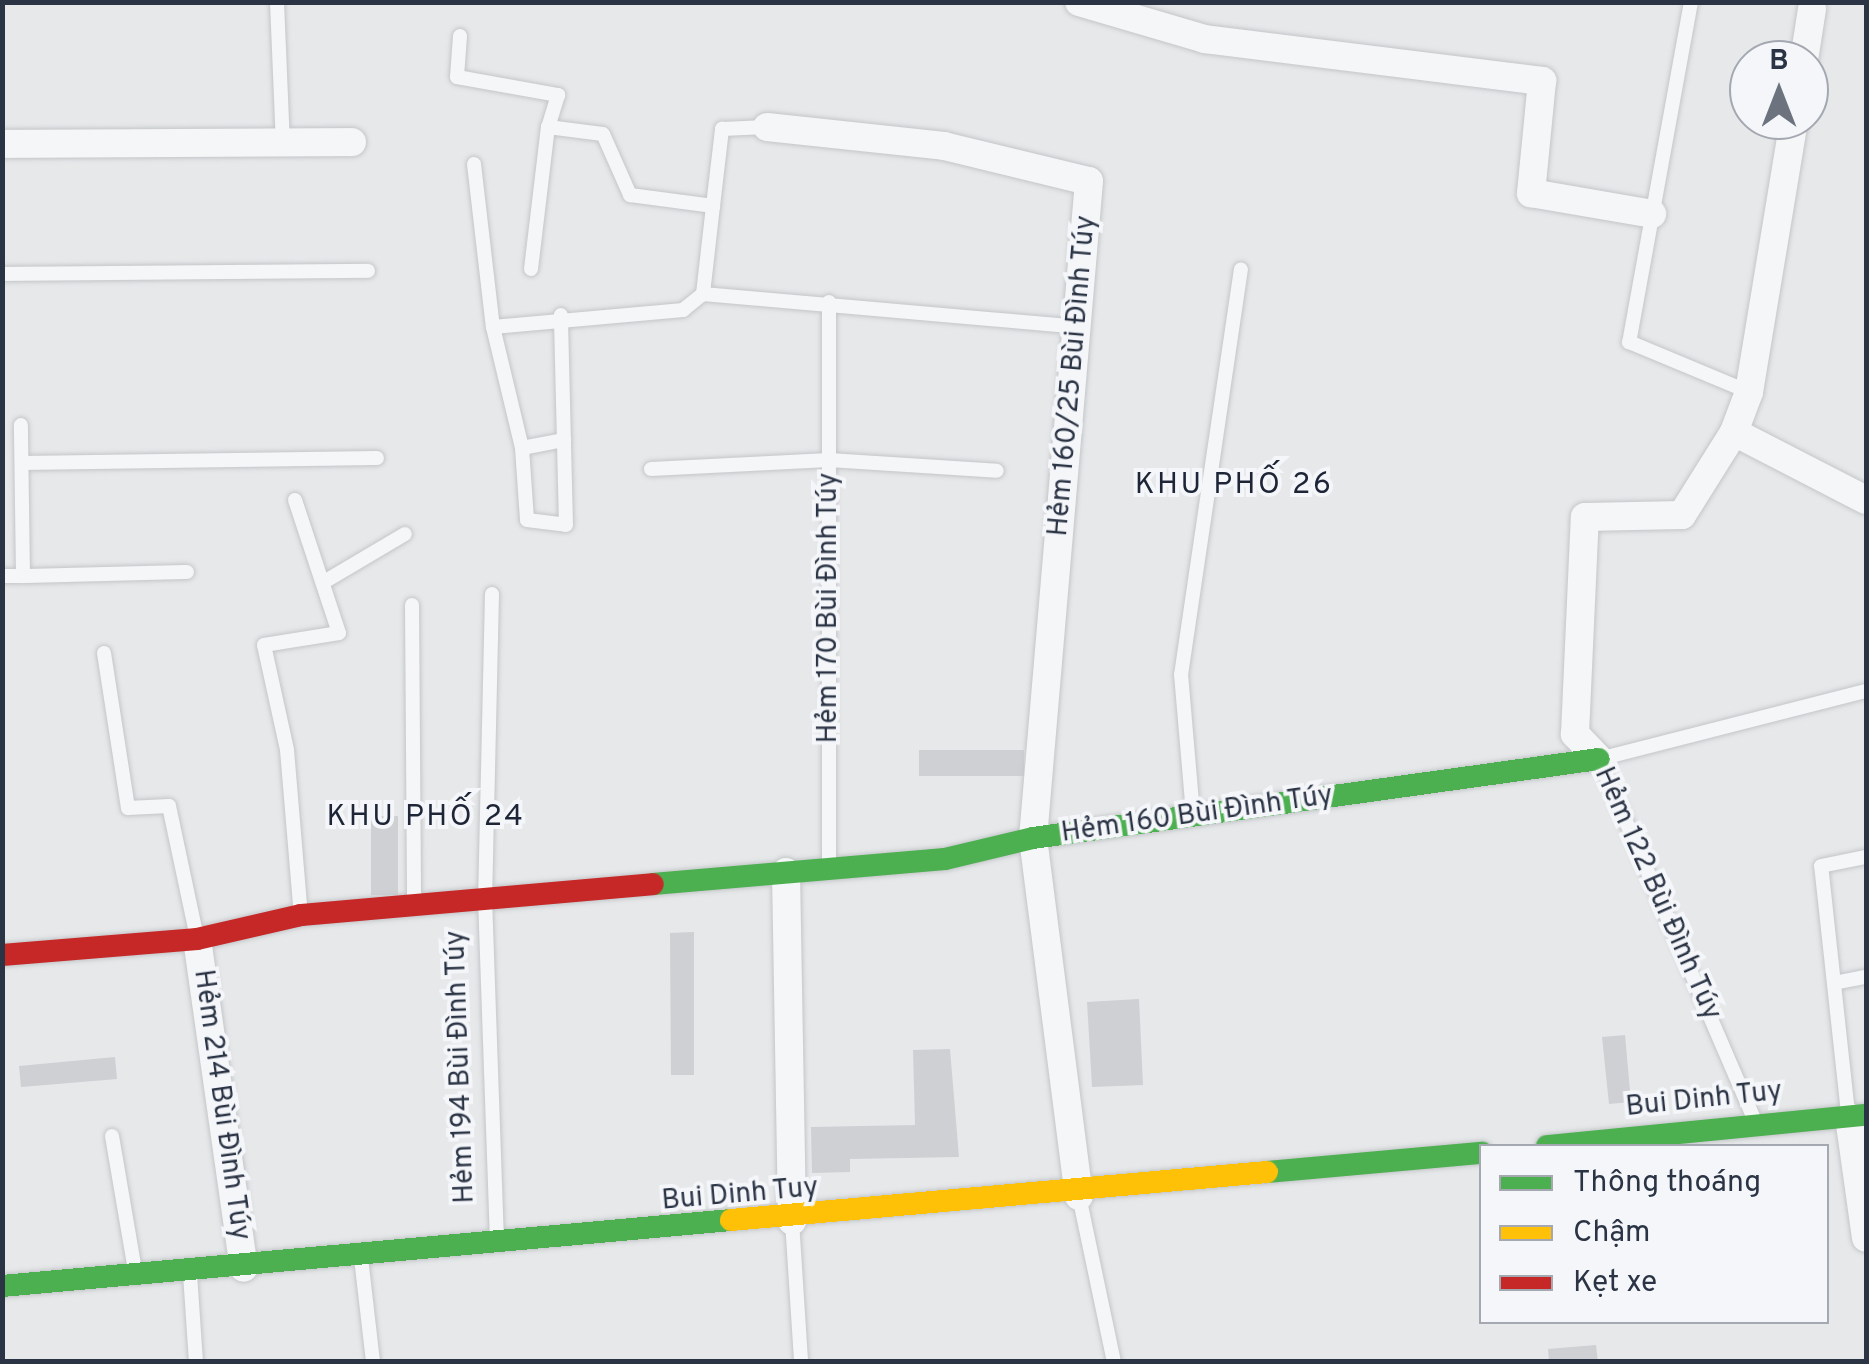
<!DOCTYPE html>
<meta charset="utf-8">
<style>
body{margin:0}
#map{position:relative;width:1869px;height:1364px;overflow:hidden;background:#e6e8ea;font-family:Overpass,sans-serif}
div>[style]{position:absolute}
[style*='--x']{left:calc(var(--x)*1px);top:calc(var(--y)*1px);width:calc(var(--w)*1px);rotate:calc(var(--a)*1deg)}
.building>*{inset:0;background:#ced0d3}
.roads{filter:drop-shadow(0 0 2px #c4c6c8) drop-shadow(0 0 2px #c4c6c8)}
.lane>*{height:14px;margin:-7px;padding:0 7px;transform-origin:7px;border-radius:7px;background:#f5f6f7}
.street>*{height:28px;margin:-14px;padding:0 14px;transform-origin:14px;border-radius:14px;background:#f5f6f7}
.fast>*{height:22px;margin:-11px;padding:0 11px;transform-origin:11px;border-radius:11px;background:#4caf50}
.slow>*{height:22px;margin:-11px;padding:0 11px;transform-origin:11px;border-radius:11px;background:#ffc107}
.jam>*{height:22px;margin:-11px;padding:0 11px;transform-origin:11px;border-radius:11px;background:#c62828}
span{translate:-50% -50%;white-space:nowrap;text-align:center;line-height:1.15;-webkit-text-stroke:8px #f4f6f9;paint-order:stroke}
.street-label{font-size:28px;color:#2b3445}
.neighbourhood-label{font-size:30px;color:#1d2536;letter-spacing:2.5px}
.frame{position:absolute;inset:0;border:5px solid #2b3445;pointer-events:none}
.legend{position:absolute;left:1479px;top:1144px;width:350px;height:180px;box-sizing:border-box;background:#f4f6f9;border:2px solid #a4a8b1;margin:0;padding:12px 18px;list-style:none;font-size:30px;color:#2b3445}
.legend li{display:flex;align-items:center;gap:20px;height:50px}
.legend b{width:50px;border:2px solid #a4a8b1}
.north{position:absolute;left:1729px;top:40px;width:100px;height:100px;box-sizing:border-box;background:#f4f6f9;border:2px solid #a4a8b1;border-radius:50%;rotate:0deg;font-size:28px;font-weight:700;line-height:40px;text-align:center;color:#2b3445}
.north::after{content:'';display:block;margin:auto;width:35px;height:45px;background:#6c737f;clip-path:polygon(50% 0,100% 100%,50% 72%,0 100%)}
</style>
<div id="map">
<div class="building">
<i style="clip-path:polygon(919px 750px,1024px 750px,1024px 776px,919px 776px)"></i>
<i style="clip-path:polygon(371px 816px,398px 816px,398px 895px,371px 895px)"></i>
<i style="clip-path:polygon(694px 932px,694px 1075px,671px 1075px,670px 933px)"></i>
<i style="clip-path:polygon(1139px 999px,1143px 1085px,1092px 1087px,1087px 1002px)"></i>
<i style="clip-path:polygon(1625px 1035px,1631px 1102px,1609px 1104px,1602px 1037px)"></i>
<i style="clip-path:polygon(950px 1049px,959px 1157px,850px 1159px,850px 1172px,812px 1173px,811px 1127px,915px 1125px,913px 1050px)"></i>
<i style="clip-path:polygon(115px 1057px,117px 1079px,21px 1087px,19px 1066px)"></i>
<i style="clip-path:polygon(1596px 1345px,1598px 1362px,1549px 1362px,1548px 1349px)"></i>
</div>
<div class="roads">
<div class="lane">
<i style="--x:277;--y:2;--w:143;--a:87.6"></i>
<i style="--x:1691;--y:2;--w:346;--a:100.3"></i>
<i style="--x:1629;--y:342;--w:130;--a:22.6"></i>
<i style="--x:460;--y:36;--w:41;--a:94.2"></i>
<i style="--x:457;--y:77;--w:103;--a:10.1"></i>
<i style="--x:558;--y:95;--w:34;--a:107"></i>
<i style="--x:548;--y:127;--w:55;--a:7.3"></i>
<i style="--x:603;--y:134;--w:67;--a:66.1"></i>
<i style="--x:630;--y:195;--w:84;--a:7.5"></i>
<i style="--x:713;--y:206;--w:89;--a:96.5"></i>
<i style="--x:474;--y:164;--w:164;--a:83.4"></i>
<i style="--x:493;--y:327;--w:191;--a:-5.1"></i>
<i style="--x:683;--y:310;--w:26;--a:-39"></i>
<i style="--x:713;--y:206;--w:78;--a:-83.3"></i>
<i style="--x:722;--y:129;--w:45;--a:-2.5"></i>
<i style="--x:531;--y:269;--w:143;--a:-83.2"></i>
<i style="--x:2;--y:274;--w:366;--a:-0.5"></i>
<i style="--x:703;--y:294;--w:376;--a:5"></i>
<i style="--x:829;--y:302;--w:565;--a:90"></i>
<i style="--x:493;--y:327;--w:124;--a:76.5"></i>
<i style="--x:522;--y:448;--w:72;--a:86"></i>
<i style="--x:527;--y:520;--w:39;--a:7"></i>
<i style="--x:566;--y:525;--w:210;--a:-91.4"></i>
<i style="--x:522;--y:448;--w:43;--a:-10.8"></i>
<i style="--x:22;--y:463;--w:355;--a:-0.8"></i>
<i style="--x:651;--y:469;--w:178;--a:-2.9"></i>
<i style="--x:829;--y:460;--w:168;--a:3.7"></i>
<i style="--x:295;--y:500;--w:140;--a:71.7"></i>
<i style="--x:339;--y:633;--w:76;--a:170.9"></i>
<i style="--x:264;--y:645;--w:107;--a:77.6"></i>
<i style="--x:287;--y:750;--w:166;--a:85.2"></i>
<i style="--x:2;--y:576;--w:21;--a:0"></i>
<i style="--x:23;--y:576;--w:151;--a:-90.8"></i>
<i style="--x:23;--y:576;--w:164;--a:-1.4"></i>
<i style="--x:324;--y:582;--w:94;--a:-30.7"></i>
<i style="--x:492;--y:594;--w:304;--a:91.3"></i>
<i style="--x:485;--y:898;--w:342;--a:88"></i>
<i style="--x:412;--y:605;--w:298;--a:89.6"></i>
<i style="--x:104;--y:653;--w:157;--a:81.2"></i>
<i style="--x:128;--y:808;--w:41;--a:-2.8"></i>
<i style="--x:169;--y:806;--w:135;--a:78"></i>
<i style="--x:1193;--y:814;--w:140;--a:-94.9"></i>
<i style="--x:1181;--y:675;--w:410;--a:-81.6"></i>
<i style="--x:1834;--y:983;--w:33;--a:-11"></i>
<i style="--x:1848;--y:1113;--w:248;--a:-96.2"></i>
<i style="--x:1821;--y:866;--w:46;--a:-11.3"></i>
<i style="--x:1755;--y:1121;--w:394;--a:-113.3"></i>
<i style="--x:1599;--y:759;--w:276;--a:-14.3"></i>
<i style="--x:112;--y:1136;--w:137;--a:80.3"></i>
<i style="--x:1079;--y:1196;--w:170;--a:78.1"></i>
<i style="--x:792;--y:1221;--w:141;--a:86.3"></i>
<i style="--x:361;--y:1258;--w:105;--a:83.4"></i>
<i style="--x:190;--y:1274;--w:88;--a:86.1"></i>
</div>
<div class="street">
<i style="--x:1079;--y:2;--w:131;--a:16.4"></i>
<i style="--x:1205;--y:39;--w:340;--a:7.1"></i>
<i style="--x:1542;--y:81;--w:113;--a:95.6"></i>
<i style="--x:1531;--y:193;--w:123;--a:9.8"></i>
<i style="--x:1804;--y:60;--w:52;--a:-81.1"></i>
<i style="--x:767;--y:127;--w:178;--a:6.1"></i>
<i style="--x:944;--y:146;--w:149;--a:13.6"></i>
<i style="--x:1089;--y:181;--w:659;--a:94.87"></i>
<i style="--x:1033;--y:838;--w:361;--a:82.7"></i>
<i style="--x:2;--y:144;--w:350;--a:-0.3"></i>
<i style="--x:1734;--y:432;--w:148;--a:27.3"></i>
<i style="--x:1599;--y:759;--w:35;--a:-134"></i>
<i style="--x:1575;--y:734;--w:217;--a:-87.4"></i>
<i style="--x:1585;--y:517;--w:97;--a:-1.2"></i>
<i style="--x:1682;--y:515;--w:98;--a:-57.9"></i>
<i style="--x:1734;--y:432;--w:43;--a:-69.4"></i>
<i style="--x:1749;--y:392;--w:276;--a:-80.6"></i>
<i style="--x:786;--y:872;--w:349;--a:89"></i>
<i style="--x:197;--y:939;--w:332;--a:81.9"></i>
<i style="--x:1849;--y:1117;--w:122;--a:82"></i>
</div>
<div class="fast">
<i style="--x:653;--y:884;--w:293;--a:-4.9"></i>
<i style="--x:945;--y:859;--w:90;--a:-13.4"></i>
<i style="--x:1033;--y:838;--w:571;--a:-7.95"></i>
<i style="--x:1547;--y:1146;--w:321;--a:-5.6"></i>
<i style="--x:1267;--y:1172;--w:216;--a:-5.1"></i>
<i style="--x:2;--y:1286;--w:732;--a:-5.17"></i>
</div>
<div class="slow">
<i style="--x:731;--y:1220;--w:538;--a:-5.12"></i>
</div>
<div class="jam">
<i style="--x:2;--y:955;--w:196;--a:-4.7"></i>
<i style="--x:197;--y:939;--w:107;--a:-13"></i>
<i style="--x:301;--y:915;--w:353;--a:-5"></i>
</div>
</div>
<div class="street-label">
<span style="left:1073px;top:376px;rotate:-85deg">Hẻm 160/25 Bùi Đình Túy</span>
<span style="left:829px;top:608px;rotate:-90deg">Hẻm 170 Bùi Đình Túy</span>
<span style="left:1197px;top:815px;rotate:-8deg">Hẻm 160 Bùi Đình Túy</span>
<span style="left:1657px;top:894px;rotate:66deg">Hẻm 122 Bùi Đình Túy</span>
<span style="left:461px;top:1067px;rotate:-92deg">Hẻm 194 Bùi Đình Túy</span>
<span style="left:1704px;top:1100px;rotate:-6deg">Bui Dinh Tuy</span>
<span style="left:221px;top:1105px;rotate:82deg">Hẻm 214 Bùi Đình Túy</span>
<span style="left:740px;top:1195px;rotate:-5deg">Bui Dinh Tuy</span>
</div>
<div class="neighbourhood-label">
<span style="left:1234px;top:486px">KHU PHỐ 26</span>
<span style="left:426px;top:818px">KHU PHỐ 24</span>
</div>
<div class="frame"></div>
<ul class="legend">
<li><b style="height:12px;background:#4caf50"></b>Thông thoáng</li>
<li><b style="height:12px;background:#ffc107"></b>Chậm</li>
<li><b style="height:12px;background:#c62828"></b>Kẹt xe</li>
</ul>
<div class="north">B</div>
</div>
